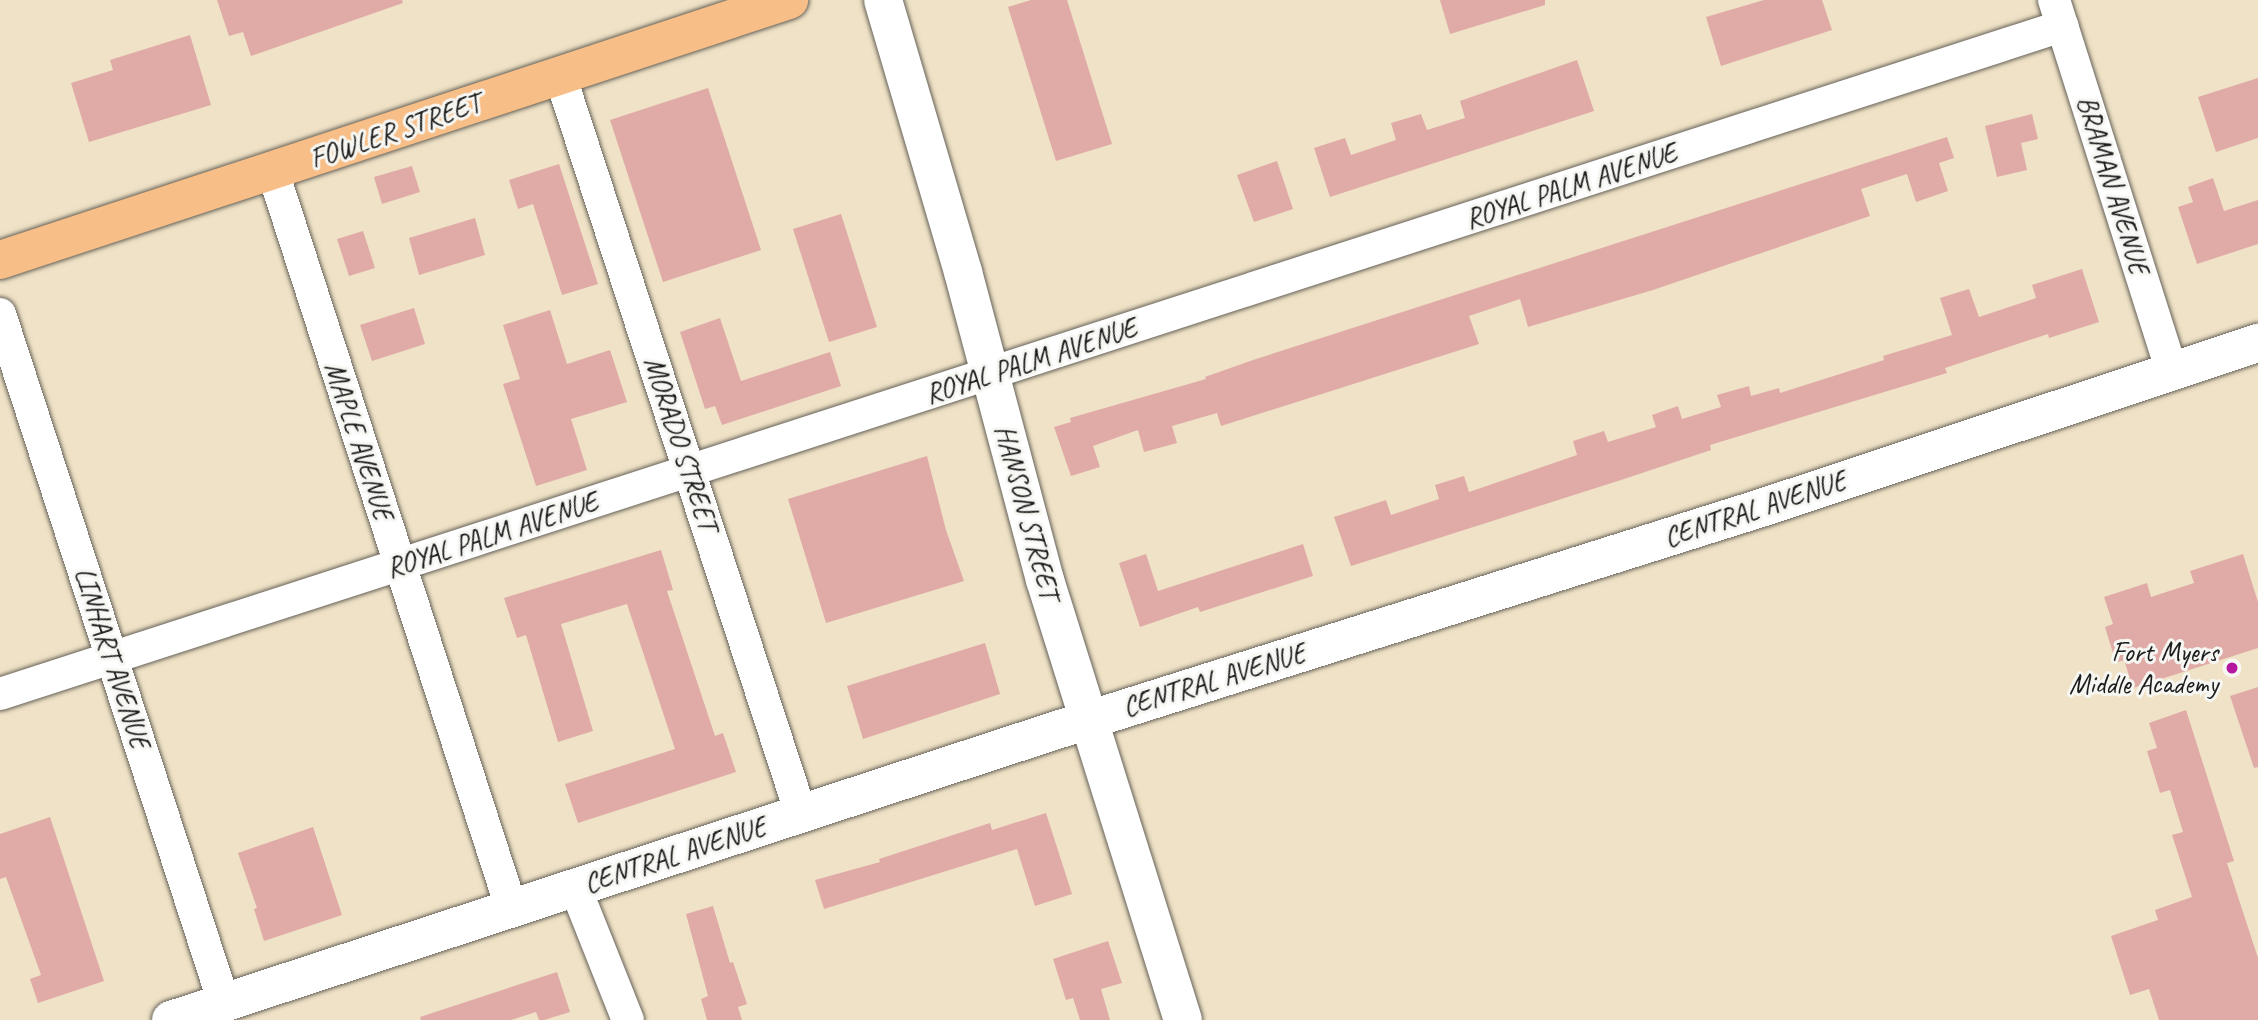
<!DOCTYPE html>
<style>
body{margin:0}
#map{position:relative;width:2258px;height:1020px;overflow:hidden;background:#efe2c6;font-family:Caveat,sans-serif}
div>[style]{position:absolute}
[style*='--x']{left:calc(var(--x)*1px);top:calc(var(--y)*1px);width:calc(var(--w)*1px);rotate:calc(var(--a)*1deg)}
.building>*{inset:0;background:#e0aba7}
.roads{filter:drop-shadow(0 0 2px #666158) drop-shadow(0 0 2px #666158)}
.minor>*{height:32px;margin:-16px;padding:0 16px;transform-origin:16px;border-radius:16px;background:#fff}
.tertiary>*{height:38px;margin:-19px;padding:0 19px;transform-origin:19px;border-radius:19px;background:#fff}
.primary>*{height:38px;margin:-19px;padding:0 19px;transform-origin:19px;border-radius:19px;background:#f7be87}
.dots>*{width:19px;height:19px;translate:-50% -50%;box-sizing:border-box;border:4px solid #f6f6f2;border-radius:50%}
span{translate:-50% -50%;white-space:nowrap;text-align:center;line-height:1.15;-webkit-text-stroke:6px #f6f6f2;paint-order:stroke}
.street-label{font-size:28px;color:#1c1c1c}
.poi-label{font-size:28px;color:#1c1c1c}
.right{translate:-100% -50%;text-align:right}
</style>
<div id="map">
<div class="building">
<i style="clip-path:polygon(217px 0,402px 0,403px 3px,251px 56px,243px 32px,229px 36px)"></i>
<i style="clip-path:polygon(1031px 0,1067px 0,1112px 144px,1056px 161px,1008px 7px)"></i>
<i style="clip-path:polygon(1440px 0,1545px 0,1545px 5px,1450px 34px)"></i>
<i style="clip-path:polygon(1764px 0,1822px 0,1832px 30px,1721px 66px,1706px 17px)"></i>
<i style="clip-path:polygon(190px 35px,211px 105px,89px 142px,71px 83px,113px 70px,110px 60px)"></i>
<i style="clip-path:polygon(1577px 60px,1594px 111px,1330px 197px,1314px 148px,1345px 138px,1351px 155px,1396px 140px,1391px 123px,1421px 114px,1427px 130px,1465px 118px,1460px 101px)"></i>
<i style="clip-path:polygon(2258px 78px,2258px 138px,2216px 152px,2198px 97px)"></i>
<i style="clip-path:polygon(708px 88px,761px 250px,663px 282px,610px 120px)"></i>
<i style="clip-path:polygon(2032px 114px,2038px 139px,2021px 143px,2027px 170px,1997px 177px,1985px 126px)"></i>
<i style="clip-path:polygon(1947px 137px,1954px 158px,1939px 163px,1948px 191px,1916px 202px,1907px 174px,1861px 189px,1870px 216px,1653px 290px,1528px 327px,1520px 299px,1469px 316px,1479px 344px,1221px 426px,1217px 413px,1172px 426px,1177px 443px,1144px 452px,1138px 430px,1093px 446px,1100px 467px,1071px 476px,1054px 427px,1071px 422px,1070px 418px,1206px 379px,1205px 377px,1253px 360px)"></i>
<i style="clip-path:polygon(1277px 161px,1293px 209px,1254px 222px,1237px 175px)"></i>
<i style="clip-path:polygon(559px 164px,598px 284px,562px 295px,533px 204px,518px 209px,509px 180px)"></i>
<i style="clip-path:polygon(412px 166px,420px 192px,382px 204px,374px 177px)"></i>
<i style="clip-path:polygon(2213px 178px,2224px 211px,2258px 200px,2258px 244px,2197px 264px,2178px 207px,2193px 202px,2188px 187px)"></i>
<i style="clip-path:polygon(841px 214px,877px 327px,829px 342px,793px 229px)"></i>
<i style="clip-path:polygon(475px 218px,485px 255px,419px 275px,409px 238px)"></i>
<i style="clip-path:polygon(363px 231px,375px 268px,349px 276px,337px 239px)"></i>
<i style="clip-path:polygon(2082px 269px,2099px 322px,2049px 338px,2048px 334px,1945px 368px,1947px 373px,1710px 445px,1711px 450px,1621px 480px,1351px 566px,1334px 517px,1386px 500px,1391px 515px,1439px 499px,1435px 485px,1464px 476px,1469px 492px,1577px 455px,1573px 441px,1604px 431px,1608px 442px,1656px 427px,1652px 415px,1678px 406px,1682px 419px,1721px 407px,1717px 395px,1749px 386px,1751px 396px,1779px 388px,1780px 393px,1884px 360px,1883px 356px,1952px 335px,1940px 298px,1969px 289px,1979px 317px,2036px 298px,2032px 285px)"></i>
<i style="clip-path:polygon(414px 308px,425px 344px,372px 361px,360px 325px)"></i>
<i style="clip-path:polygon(550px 310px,567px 364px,610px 350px,627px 402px,571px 419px,587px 470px,536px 486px,503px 384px,520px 379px,503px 325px)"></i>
<i style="clip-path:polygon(720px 318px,741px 381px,830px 352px,841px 386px,722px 425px,715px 406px,705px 409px,680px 332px)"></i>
<i style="clip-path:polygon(927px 456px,946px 530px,964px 581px,826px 623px,788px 499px)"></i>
<i style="clip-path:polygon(1303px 544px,1313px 576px,1200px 612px,1198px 607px,1140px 627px,1119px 563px,1146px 554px,1158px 591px)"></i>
<i style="clip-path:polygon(661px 550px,673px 590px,667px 591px,715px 736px,723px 733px,736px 772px,578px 823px,565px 784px,675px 749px,627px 604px,561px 624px,593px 731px,558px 742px,526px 635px,517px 638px,504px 598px)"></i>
<i style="clip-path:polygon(2243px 554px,2258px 602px,2258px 648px,2133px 688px,2124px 660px,2116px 663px,2105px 627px,2113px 624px,2104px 597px,2147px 583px,2151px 597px,2194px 583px,2190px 571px)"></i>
<i style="clip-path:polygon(985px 643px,1000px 694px,863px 739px,847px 686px)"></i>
<i style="clip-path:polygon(2258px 687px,2258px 767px,2254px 768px,2230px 696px)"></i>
<i style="clip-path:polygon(2186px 710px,2234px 861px,2227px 863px,2258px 958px,2258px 1020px,2159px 1020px,2149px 989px,2130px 995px,2111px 936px,2158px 920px,2155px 910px,2192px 897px,2172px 835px,2183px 832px,2170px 790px,2160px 793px,2147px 751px,2157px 748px,2149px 723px)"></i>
<i style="clip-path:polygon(1046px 813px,1072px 894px,1035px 906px,1017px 849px,824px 909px,815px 880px,880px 862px,879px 859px,990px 823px,992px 830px)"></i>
<i style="clip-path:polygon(50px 817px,104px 981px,38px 1003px,30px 979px,41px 975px,6px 877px,0 879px,0 834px)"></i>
<i style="clip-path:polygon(313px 827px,342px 915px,264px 941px,254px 909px,257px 908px,238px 853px)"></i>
<i style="clip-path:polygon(713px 906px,730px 963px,733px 962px,747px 1004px,738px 1007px,742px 1020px,707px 1020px,701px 999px,708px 996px,686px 914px)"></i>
<i style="clip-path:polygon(1108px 941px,1122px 983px,1101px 989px,1110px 1020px,1080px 1020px,1073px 998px,1066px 1000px,1053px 959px)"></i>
<i style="clip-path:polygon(557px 972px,570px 1012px,544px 1020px,539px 1020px,536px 1012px,511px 1020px,421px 1020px,420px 1017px)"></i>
</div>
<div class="roads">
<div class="minor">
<i style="--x:2054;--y:0;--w:389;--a:72.4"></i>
<i style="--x:560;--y:75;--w:777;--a:71.94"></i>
<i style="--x:273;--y:172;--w:776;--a:72.06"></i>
<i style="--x:0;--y:314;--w:724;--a:71.99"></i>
<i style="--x:0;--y:694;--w:2168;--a:-17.95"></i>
<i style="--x:575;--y:887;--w:143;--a:68.3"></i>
</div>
<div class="tertiary">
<i style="--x:883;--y:0;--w:284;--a:73.6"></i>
<i style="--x:963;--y:272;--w:319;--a:75.1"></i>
<i style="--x:1045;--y:580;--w:461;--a:72.6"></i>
<i style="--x:171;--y:1020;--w:935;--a:-18.13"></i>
<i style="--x:1060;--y:729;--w:738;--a:-17.5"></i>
<i style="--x:1764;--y:507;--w:521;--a:-18.37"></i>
</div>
<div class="primary">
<i style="--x:0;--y:260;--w:831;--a:-18.24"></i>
</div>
</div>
<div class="dots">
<i style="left:2232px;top:668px;background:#b5179e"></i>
</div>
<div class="street-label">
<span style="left:395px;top:131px;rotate:-19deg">FOWLER STREET</span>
<span style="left:2113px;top:185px;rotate:73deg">BRAMAN AVENUE</span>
<span style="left:1571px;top:186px;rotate:-18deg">ROYAL PALM AVENUE</span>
<span style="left:1031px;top:361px;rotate:-18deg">ROYAL PALM AVENUE</span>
<span style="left:359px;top:441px;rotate:72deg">MAPLE AVENUE</span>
<span style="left:681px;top:444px;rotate:72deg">MORADO STREET</span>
<span style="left:1755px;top:509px;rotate:-18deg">CENTRAL AVENUE</span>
<span style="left:1027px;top:512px;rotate:75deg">HANSON STREET</span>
<span style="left:492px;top:535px;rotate:-18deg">ROYAL PALM AVENUE</span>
<span style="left:112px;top:658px;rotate:72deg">LINHART AVENUE</span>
<span style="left:1214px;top:680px;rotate:-17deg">CENTRAL AVENUE</span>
<span style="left:675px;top:855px;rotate:-18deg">CENTRAL AVENUE</span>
</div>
<div class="poi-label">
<span class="right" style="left:2218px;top:668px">Fort Myers<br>Middle Academy</span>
</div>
</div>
